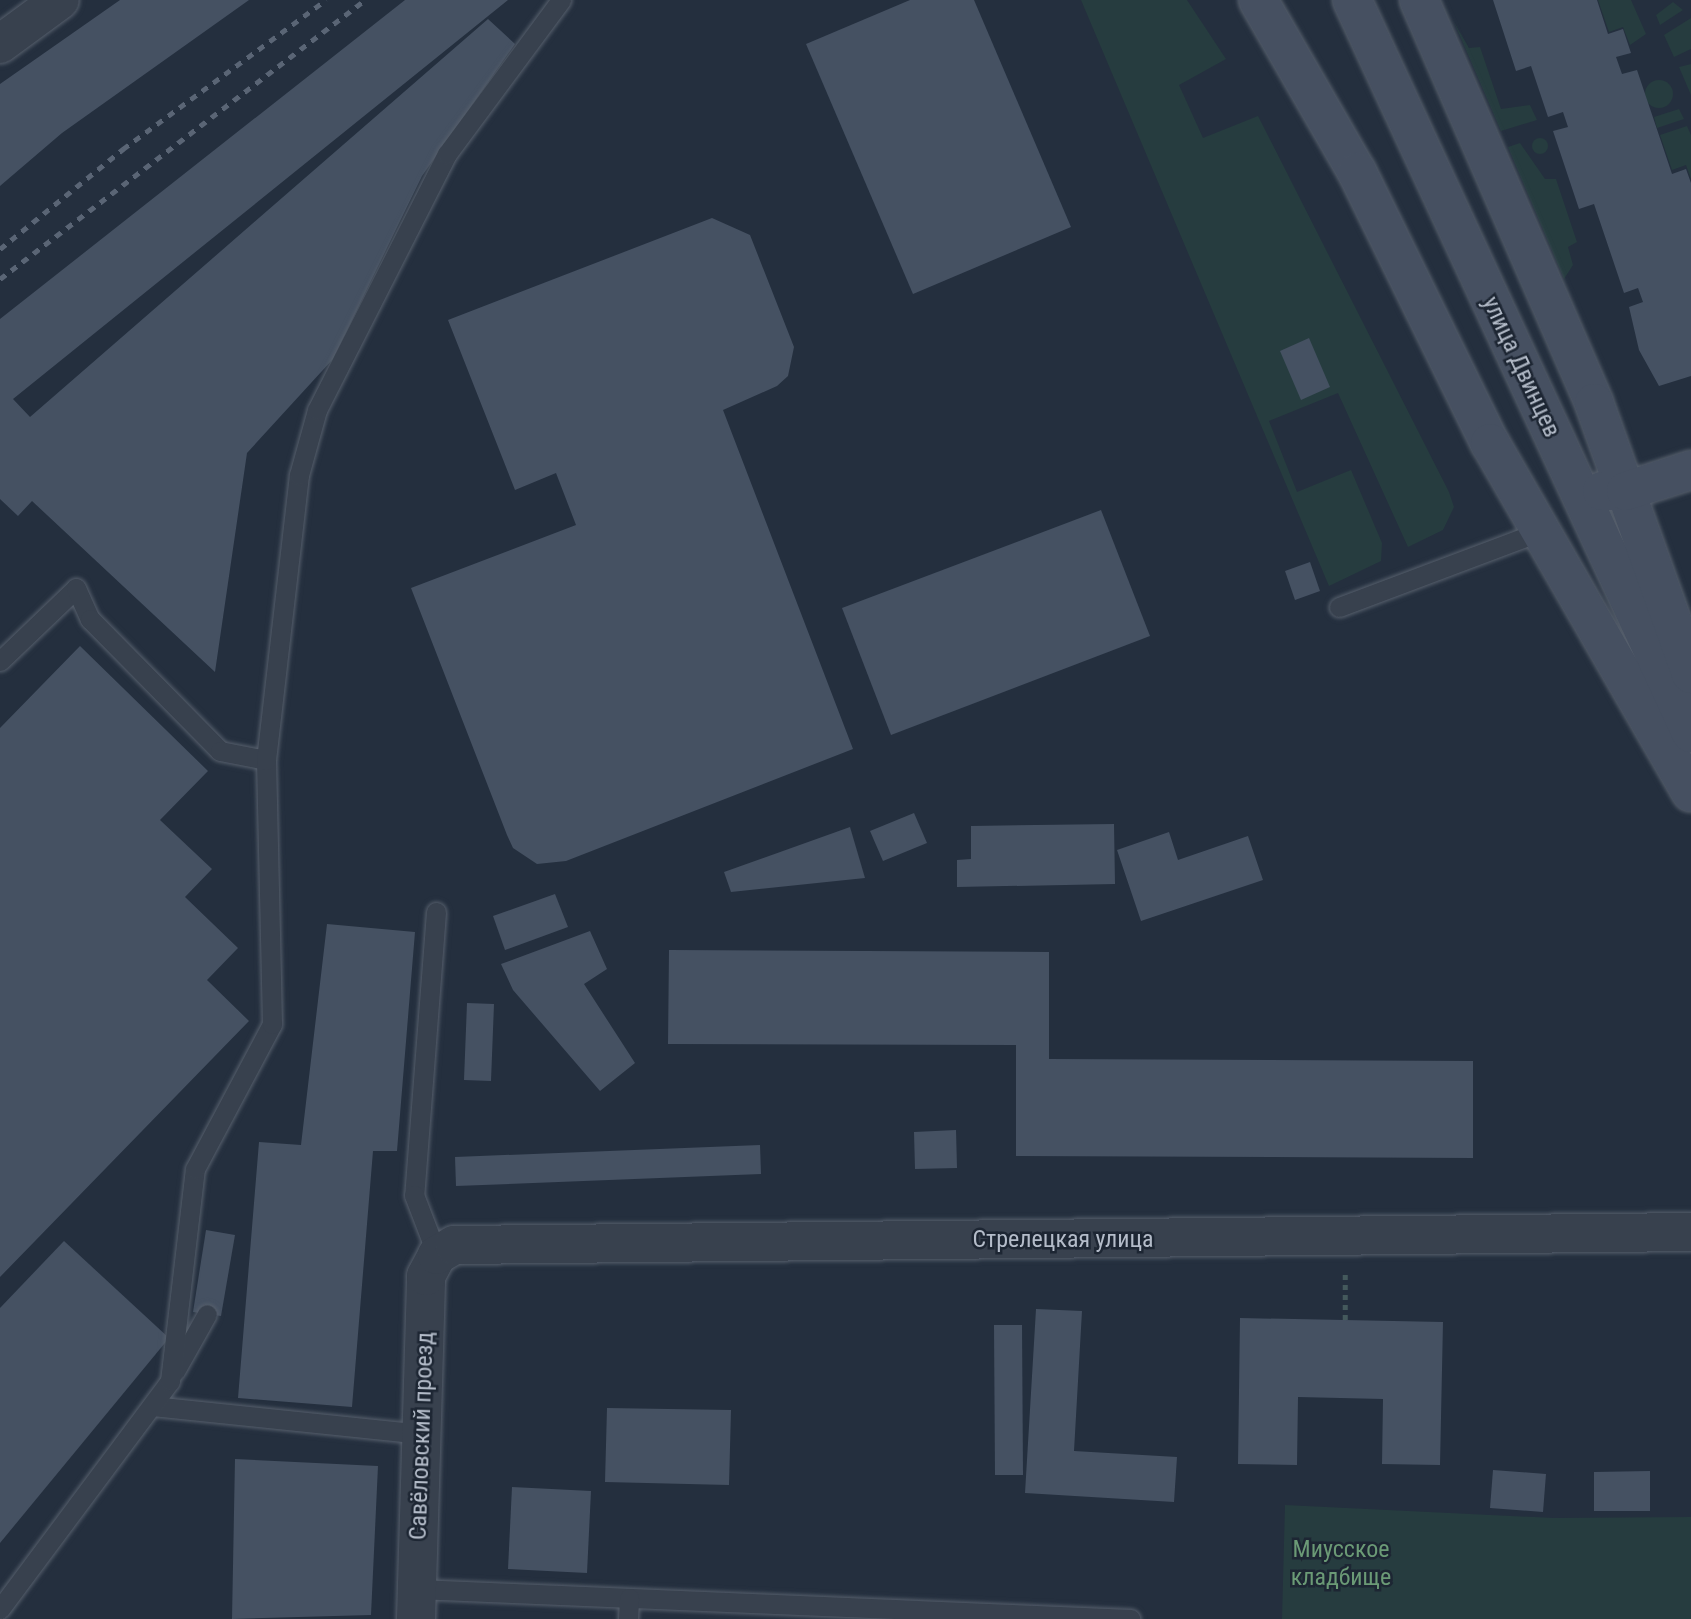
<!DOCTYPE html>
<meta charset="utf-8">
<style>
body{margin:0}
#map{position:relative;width:1691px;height:1619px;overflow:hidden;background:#242f3e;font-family:"Roboto Condensed",sans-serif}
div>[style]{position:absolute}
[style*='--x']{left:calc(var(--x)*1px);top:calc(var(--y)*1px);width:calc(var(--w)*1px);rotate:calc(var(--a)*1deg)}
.green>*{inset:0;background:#263c3f}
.round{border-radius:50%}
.building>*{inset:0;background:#455162}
.path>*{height:4.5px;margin-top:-2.25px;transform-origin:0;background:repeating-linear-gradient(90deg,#44595c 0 5px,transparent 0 10px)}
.roads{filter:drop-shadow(0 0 2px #565f6c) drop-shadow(0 0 2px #565f6c)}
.lane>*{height:19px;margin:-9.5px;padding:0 9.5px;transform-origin:9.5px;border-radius:9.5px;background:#38414e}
.street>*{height:38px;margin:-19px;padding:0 19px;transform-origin:19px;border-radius:19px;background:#38414e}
.secondary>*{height:38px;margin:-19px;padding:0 19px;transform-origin:19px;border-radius:19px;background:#465061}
.rail>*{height:5px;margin-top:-2.5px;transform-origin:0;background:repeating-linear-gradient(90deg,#5a6575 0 7px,transparent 0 14px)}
span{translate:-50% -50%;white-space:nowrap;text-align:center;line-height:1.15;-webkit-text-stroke:5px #1d2633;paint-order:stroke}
.street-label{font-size:24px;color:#b4bcc9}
.park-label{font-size:24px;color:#6b9a76}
</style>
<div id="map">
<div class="green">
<i style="clip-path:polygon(1081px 0,1187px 0,1226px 59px,1179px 85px,1203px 138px,1258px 116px,1449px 492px,1454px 507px,1443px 530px,1408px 547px,1338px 393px,1269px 421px,1297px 492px,1351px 470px,1382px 543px,1381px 561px,1329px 586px)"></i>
<i style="clip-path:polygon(1598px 0,1631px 0,1646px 34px,1630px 45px,1623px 27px,1609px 32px)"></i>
<i style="clip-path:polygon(1673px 2px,1683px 10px,1660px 25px,1656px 15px)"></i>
<i style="clip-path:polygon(1691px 18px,1691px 49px,1674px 57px,1664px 35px)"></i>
<i style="clip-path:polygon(1454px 22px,1469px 48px,1480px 47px,1501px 109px,1530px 105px,1537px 120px,1501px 131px)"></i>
<i style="clip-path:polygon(1691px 64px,1691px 95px,1679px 67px)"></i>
<i class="round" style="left:1645px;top:80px;width:28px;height:28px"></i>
<i style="clip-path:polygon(1679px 109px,1684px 119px,1657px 128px,1654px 117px)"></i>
<i style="clip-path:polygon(1687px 126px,1691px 135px,1691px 179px,1686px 165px,1672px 170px,1660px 135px)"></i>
<i class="round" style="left:1532px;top:138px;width:16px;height:16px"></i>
<i style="clip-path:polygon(1520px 143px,1545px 179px,1556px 179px,1577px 242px,1568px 247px,1573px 265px,1564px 279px,1508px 147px)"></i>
<i style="clip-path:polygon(1285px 1505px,1554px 1518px,1691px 1517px,1691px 1619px,1282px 1619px)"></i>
</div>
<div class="building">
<i style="clip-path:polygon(120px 0,249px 0,62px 133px,0 186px,0 84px)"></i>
<i style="clip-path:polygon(405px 0,508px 0,13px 399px,30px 417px,488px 19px,515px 44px,422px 176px,333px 359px,247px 453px,215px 672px,32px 501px,18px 516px,0 499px,0 319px)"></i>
<i style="clip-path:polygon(910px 0,974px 0,1071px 227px,913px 294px,806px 44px)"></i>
<i style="clip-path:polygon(1493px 0,1597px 0,1608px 34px,1623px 29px,1631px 53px,1616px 57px,1622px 74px,1637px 70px,1672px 174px,1686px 169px,1691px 183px,1691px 376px,1659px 386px,1639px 350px,1629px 307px,1643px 302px,1638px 288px,1624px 293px,1594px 204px,1579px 209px,1553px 131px,1568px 127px,1563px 112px,1548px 117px,1531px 66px,1516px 71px)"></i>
<i style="clip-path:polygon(712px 218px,750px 235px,794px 347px,788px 376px,777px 386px,723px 410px,853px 749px,566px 861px,537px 864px,513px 848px,507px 835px,411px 588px,576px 525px,556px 473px,515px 490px,448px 320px)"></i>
<i style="clip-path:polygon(1309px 338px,1330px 387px,1301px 400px,1280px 351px)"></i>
<i style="clip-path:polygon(1101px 510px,1150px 636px,891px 735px,842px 608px)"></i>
<i style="clip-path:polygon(1310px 562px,1320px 591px,1295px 600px,1285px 571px)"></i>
<i style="clip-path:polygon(80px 646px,208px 771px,160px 820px,212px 869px,185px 897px,238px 948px,207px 980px,249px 1021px,0 1277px,0 728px)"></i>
<i style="clip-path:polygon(914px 813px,927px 843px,883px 861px,870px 831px)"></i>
<i style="clip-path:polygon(1114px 824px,1115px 884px,957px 887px,957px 860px,971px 859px,971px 826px)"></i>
<i style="clip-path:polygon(850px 827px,865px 878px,731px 892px,724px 872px)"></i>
<i style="clip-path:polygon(1169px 832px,1178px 860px,1248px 836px,1263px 880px,1141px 921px,1117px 850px)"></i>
<i style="clip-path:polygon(555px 894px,568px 927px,505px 950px,493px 916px)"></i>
<i style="clip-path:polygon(327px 924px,415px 932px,397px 1151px,373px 1151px,352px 1407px,238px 1398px,259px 1142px,301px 1145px)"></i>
<i style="clip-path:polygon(590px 931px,607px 969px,584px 984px,635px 1063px,600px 1091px,513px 990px,501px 964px)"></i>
<i style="clip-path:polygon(669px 950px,1049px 952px,1049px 1059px,1473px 1061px,1473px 1158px,1016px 1156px,1016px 1045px,668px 1044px)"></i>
<i style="clip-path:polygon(467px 1003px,494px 1004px,491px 1081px,464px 1080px)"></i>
<i style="clip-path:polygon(956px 1130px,957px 1168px,915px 1169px,914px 1132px)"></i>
<i style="clip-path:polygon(760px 1145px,761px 1174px,456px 1186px,455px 1157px)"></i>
<i style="clip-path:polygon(206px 1230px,235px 1235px,221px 1316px,193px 1312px)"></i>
<i style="clip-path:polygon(64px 1241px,169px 1338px,0 1543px,0 1308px)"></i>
<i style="clip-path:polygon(1036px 1309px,1082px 1311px,1074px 1451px,1177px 1457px,1174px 1502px,1025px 1493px)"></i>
<i style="clip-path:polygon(1240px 1318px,1443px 1322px,1440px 1465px,1382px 1464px,1383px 1399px,1298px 1397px,1297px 1465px,1238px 1464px)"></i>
<i style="clip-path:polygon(994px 1325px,1022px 1325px,1023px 1475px,995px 1475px)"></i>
<i style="clip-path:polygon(607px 1408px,731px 1410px,729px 1485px,605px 1482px)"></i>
<i style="clip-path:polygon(235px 1459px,378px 1466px,371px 1615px,232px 1619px)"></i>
<i style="clip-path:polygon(1493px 1470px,1546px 1474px,1543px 1512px,1490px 1508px)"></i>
<i style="clip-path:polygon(1650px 1471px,1650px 1511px,1594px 1511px,1594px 1472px)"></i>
<i style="clip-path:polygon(512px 1487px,591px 1491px,587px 1573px,508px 1569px)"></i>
</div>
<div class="path">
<i style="--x:1345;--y:1320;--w:48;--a:-90"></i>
</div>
<div class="roads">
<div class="lane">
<i style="--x:1339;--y:607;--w:219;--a:-20.6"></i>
<i style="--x:0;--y:661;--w:105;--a:-43.8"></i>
<i style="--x:76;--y:588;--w:34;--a:66"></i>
<i style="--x:90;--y:619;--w:185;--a:45.4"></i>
<i style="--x:220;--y:751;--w:47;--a:11.1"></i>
<i style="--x:436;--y:912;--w:284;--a:94.4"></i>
<i style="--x:414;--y:1195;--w:64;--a:69"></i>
<i style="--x:175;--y:1371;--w:65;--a:-60.7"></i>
<i style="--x:152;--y:1406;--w:272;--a:5.9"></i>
<i style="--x:417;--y:1589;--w:714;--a:2.41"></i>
<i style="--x:0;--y:1609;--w:284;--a:-53.3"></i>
<i style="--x:170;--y:1381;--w:213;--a:-83.3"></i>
<i style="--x:195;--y:1169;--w:164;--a:-62"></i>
<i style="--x:272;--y:1024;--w:264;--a:-91.3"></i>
<i style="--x:266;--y:760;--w:287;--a:-83.4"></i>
<i style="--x:299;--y:475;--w:67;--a:-74.5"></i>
<i style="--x:317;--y:410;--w:287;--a:-63.1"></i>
<i style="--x:447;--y:154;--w:192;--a:-53.5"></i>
<i style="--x:628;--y:1619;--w:21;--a:-87"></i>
</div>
<div class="street">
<i style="--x:0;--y:44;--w:74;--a:-36.3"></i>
<i style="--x:416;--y:1619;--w:343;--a:-88.3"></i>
<i style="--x:426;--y:1276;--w:24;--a:-62"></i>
<i style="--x:437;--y:1255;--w:20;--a:-30"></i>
<i style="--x:454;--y:1245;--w:1237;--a:-0.6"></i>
</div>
<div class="secondary">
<i style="--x:1258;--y:0;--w:198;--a:60.1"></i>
<i style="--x:1357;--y:172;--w:302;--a:63.9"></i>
<i style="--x:1490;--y:443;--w:403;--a:60.1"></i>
<i style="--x:1352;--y:0;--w:808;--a:65.18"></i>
<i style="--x:1419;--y:0;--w:439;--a:66.5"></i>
<i style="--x:1594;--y:403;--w:288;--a:70.3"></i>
<i style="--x:1602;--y:491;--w:24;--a:0"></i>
<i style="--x:1626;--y:491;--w:68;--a:-17.9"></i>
</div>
</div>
<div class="rail">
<i style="--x:0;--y:249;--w:159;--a:-39.1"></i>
<i style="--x:123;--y:149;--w:252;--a:-36.3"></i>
<i style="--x:0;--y:279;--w:459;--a:-37.4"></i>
</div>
<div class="street-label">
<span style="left:1521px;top:367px;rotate:65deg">улица Двинцев</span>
<span style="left:1063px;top:1240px">Стрелецкая улица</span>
<span style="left:422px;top:1436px;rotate:-88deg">Савёловский проезд</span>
</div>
<div class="park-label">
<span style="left:1341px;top:1564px">Миусское<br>кладбище</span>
</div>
</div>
